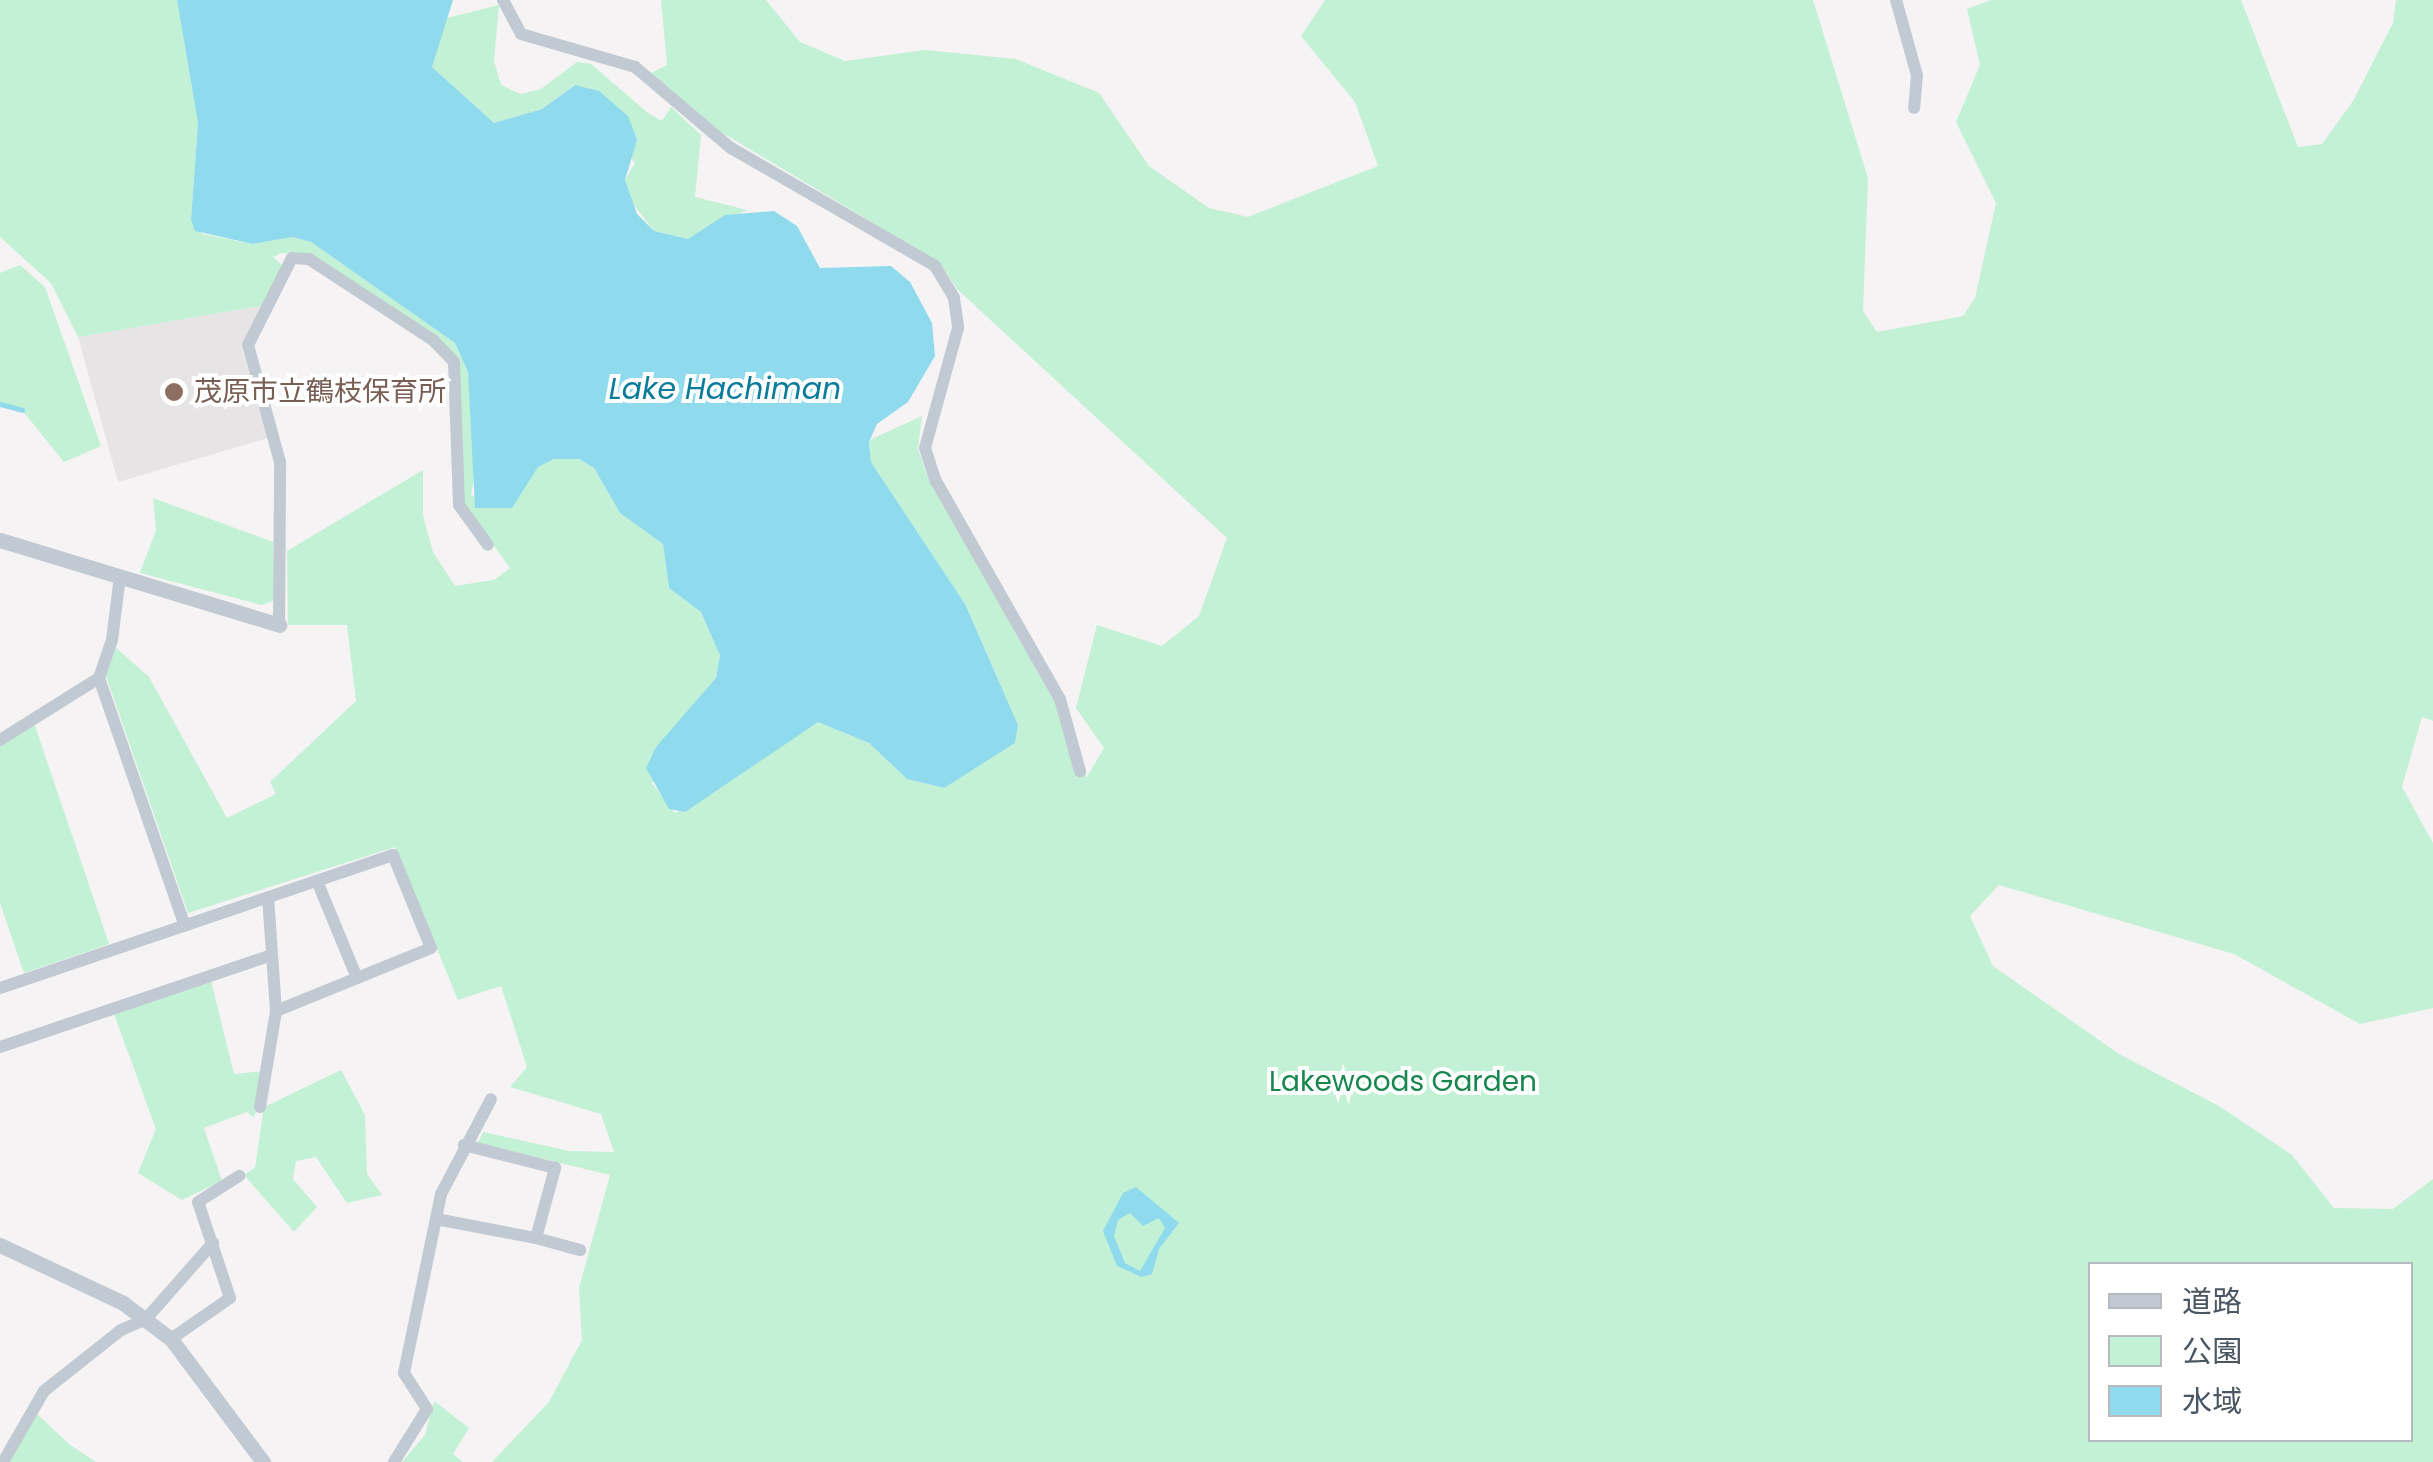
<!DOCTYPE html>
<meta charset="utf-8">
<style>
body{margin:0}
#map{position:relative;width:2433px;height:1462px;overflow:hidden;background:#f5f3f3;font-family:Poppins,"Noto Sans JP",sans-serif}
div>[style]{position:absolute}
[style*='--x']{left:calc(var(--x)*1px);top:calc(var(--y)*1px);width:calc(var(--w)*1px);rotate:calc(var(--a)*1deg)}
.education>*{inset:0;background:#e6e4e5}
.green>*{inset:0;background:#c3f1d5}
.water>*{inset:0;background:#90daee}
.stream>*{height:5px;margin:-2.5px;padding:0 2.5px;transform-origin:2.5px;border-radius:2.5px;background:#90daee}
.minor>*{height:12px;margin:-6px;padding:0 6px;transform-origin:6px;border-radius:6px;background:#c1cad2}
.tertiary>*{height:15px;margin:-7.5px;padding:0 7.5px;transform-origin:7.5px;border-radius:7.5px;background:#c1cad2}
.dots>*{width:28px;height:28px;translate:-50% -50%;box-sizing:border-box;border:5px solid #fff;border-radius:50%}
span{translate:-50% -50%;white-space:nowrap;text-align:center;line-height:1.15;-webkit-text-stroke:8px #fff;paint-order:stroke}
.education-label{font-size:28px;color:#785e54}
.left{translate:0 -50%;text-align:left}
.park-label{font-size:28px;color:#17864f}
.water-label{font-size:30px;color:#0c7c9b;font-style:italic}
.legend{position:absolute;left:2088px;top:1262px;width:325px;height:180px;box-sizing:border-box;background:#fff;border:2px solid #b7bbc0;margin:0;padding:12px 18px;list-style:none;font-size:30px;color:#4a5661}
.legend li{display:flex;align-items:center;gap:20px;height:50px}
.legend b{width:50px;border:2px solid #b7bbc0}
</style>
<div id="map">
<div class="education">
<i style="clip-path:polygon(261px 306px,241px 346px,268px 438px,118px 482px,78px 337px)"></i>
</div>
<div class="green">
<i style="clip-path:polygon(evenodd,0 0,177px 0,198px 123px,191px 220px,202px 234px,253px 244px,292px 237px,311px 242px,455px 343px,468px 372px,476px 469px,471px 495px,512px 508px,537px 467px,554px 459px,579px 459px,594px 468px,620px 513px,663px 544px,669px 588px,701px 612px,720px 654px,716px 678px,652px 783px,675px 813px,818px 722px,869px 743px,907px 779px,943px 788px,1015px 743px,1018px 725px,965px 604px,871px 462px,869px 441px,876px 437px,922px 416px,918px 449px,929px 480px,1058px 708px,1087px 777px,1104px 748px,1076px 708px,1097px 625px,1162px 646px,1199px 616px,1227px 538px,957px 289px,940px 263px,721px 132px,651px 73px,667px 65px,661px 0,766px 0,800px 42px,845px 61px,925px 50px,1016px 59px,1099px 93px,1149px 166px,1209px 208px,1248px 217px,1378px 166px,1355px 102px,1301px 36px,1325px 0,1813px 0,1868px 178px,1863px 311px,1877px 332px,1963px 316px,1975px 298px,1996px 203px,1956px 122px,1980px 65px,1967px 9px,1991px 0,2241px 0,2298px 147px,2322px 144px,2353px 101px,2393px 23px,2396px 0,2433px 0,2433px 721px,2422px 717px,2402px 787px,2433px 843px,2433px 1008px,2360px 1024px,2234px 954px,1999px 885px,1970px 916px,1993px 966px,2119px 1054px,2219px 1106px,2292px 1155px,2334px 1208px,2393px 1209px,2433px 1179px,2433px 1462px,492px 1462px,549px 1402px,582px 1340px,579px 1288px,610px 1175px,478px 1143px,483px 1132px,569px 1151px,614px 1152px,601px 1114px,510px 1087px,527px 1067px,501px 986px,458px 1000px,395px 847px,188px 913px,105px 673px,115px 647px,149px 677px,227px 818px,276px 794px,270px 782px,356px 701px,347px 625px,288px 625px,287px 551px,423px 470px,423px 516px,433px 552px,455px 586px,494px 580px,510px 568px,463px 503px,458px 362px,314px 256px,282px 253px,273px 257px,283px 266px,261px 306px,78px 337px,51px 283px,0 237px,0 0,2090px 1264px,2410px 1264px,2410px 1440px,2090px 1440px,2090px 1264px)"></i>
<i style="clip-path:polygon(499px 5px,494px 61px,501px 85px,521px 94px,541px 89px,577px 62px,591px 64px,648px 113px,662px 121px,671px 107px,701px 135px,695px 197px,747px 210px,688px 239px,654px 231px,630px 200px,625px 180px,635px 163px,574px 85px,542px 109px,494px 123px,431px 66px,447px 18px)"></i>
<i style="clip-path:polygon(20px 265px,45px 287px,101px 446px,64px 462px,22px 410px,0 404px,0 273px)"></i>
<i style="clip-path:polygon(153px 498px,273px 542px,275px 600px,262px 605px,140px 573px,156px 530px)"></i>
<i style="clip-path:polygon(34px 723px,109px 944px,24px 973px,0 903px,0 746px)"></i>
<i style="clip-path:polygon(211px 981px,234px 1074px,265px 1071px,254px 1118px,247px 1112px,204px 1128px,222px 1181px,182px 1200px,138px 1173px,156px 1129px,114px 1014px)"></i>
<i style="clip-path:polygon(341px 1070px,365px 1115px,367px 1174px,382px 1195px,347px 1203px,316px 1157px,296px 1161px,293px 1179px,317px 1207px,294px 1232px,244px 1175px,255px 1168px,264px 1107px)"></i>
<i style="clip-path:polygon(434px 1401px,469px 1428px,453px 1454px,463px 1462px,402px 1462px,425px 1435px)"></i>
<i style="clip-path:polygon(34px 1411px,69px 1444px,96px 1462px,6px 1462px)"></i>
</div>
<div class="water">
<i style="clip-path:polygon(177px 0,453px 0,432px 67px,494px 123px,542px 109px,575px 85px,599px 91px,628px 116px,637px 140px,625px 180px,637px 214px,654px 231px,688px 239px,725px 215px,774px 211px,797px 226px,820px 268px,891px 266px,910px 282px,932px 323px,935px 356px,908px 402px,877px 424px,869px 442px,871px 462px,965px 604px,1018px 725px,1015px 743px,944px 788px,907px 779px,869px 743px,818px 722px,685px 812px,669px 809px,646px 768px,656px 747px,716px 678px,720px 655px,701px 612px,669px 588px,663px 544px,620px 513px,594px 468px,579px 459px,554px 459px,538px 467px,512px 508px,475px 508px,468px 372px,455px 343px,311px 242px,292px 237px,253px 244px,195px 231px,191px 220px,198px 123px)"></i>
<i style="clip-path:polygon(evenodd,1136px 1187px,1179px 1223px,1159px 1249px,1152px 1274px,1142px 1277px,1117px 1266px,1103px 1231px,1123px 1193px,1136px 1187px,1130px 1213px,1143px 1226px,1159px 1218px,1165px 1228px,1140px 1271px,1125px 1263px,1114px 1236px,1118px 1220px,1130px 1213px)"></i>
</div>
<div class="stream">
<i style="--x:0;--y:404;--w:23;--a:15"></i>
</div>
<div class="minor">
<i style="--x:503;--y:0;--w:38;--a:62"></i>
<i style="--x:521;--y:34;--w:119;--a:16.1"></i>
<i style="--x:635;--y:67;--w:126;--a:40.2"></i>
<i style="--x:731;--y:148;--w:236;--a:30"></i>
<i style="--x:935;--y:266;--w:37;--a:59"></i>
<i style="--x:954;--y:298;--w:30;--a:82"></i>
<i style="--x:958;--y:328;--w:124;--a:105.4"></i>
<i style="--x:925;--y:448;--w:35;--a:72"></i>
<i style="--x:936;--y:481;--w:251;--a:60.4"></i>
<i style="--x:1060;--y:699;--w:75;--a:74.5"></i>
<i style="--x:1896;--y:0;--w:78;--a:74.4"></i>
<i style="--x:1917;--y:75;--w:33;--a:95"></i>
<i style="--x:120;--y:576;--w:64;--a:97.1"></i>
<i style="--x:112;--y:640;--w:40;--a:108.9"></i>
<i style="--x:99;--y:678;--w:262;--a:70.9"></i>
<i style="--x:279;--y:625;--w:163;--a:-89.6"></i>
<i style="--x:280;--y:462;--w:121;--a:-105.3"></i>
<i style="--x:248;--y:345;--w:97;--a:-63.2"></i>
<i style="--x:292;--y:258;--w:17;--a:3"></i>
<i style="--x:309;--y:259;--w:148;--a:33.2"></i>
<i style="--x:433;--y:340;--w:30;--a:46"></i>
<i style="--x:454;--y:362;--w:143;--a:88"></i>
<i style="--x:459;--y:505;--w:49;--a:54.1"></i>
<i style="--x:0;--y:740;--w:117;--a:-32.1"></i>
<i style="--x:317;--y:881;--w:105;--a:67.6"></i>
<i style="--x:0;--y:988;--w:415;--a:-18.7"></i>
<i style="--x:393;--y:855;--w:100;--a:67.8"></i>
<i style="--x:431;--y:948;--w:167;--a:157.9"></i>
<i style="--x:0;--y:1047;--w:284;--a:-18.7"></i>
<i style="--x:260;--y:1107;--w:97;--a:-80.5"></i>
<i style="--x:276;--y:1011;--w:114;--a:-94"></i>
<i style="--x:436;--y:1219;--w:102;--a:10.8"></i>
<i style="--x:536;--y:1238;--w:73;--a:-74.8"></i>
<i style="--x:555;--y:1168;--w:94;--a:-165.8"></i>
<i style="--x:536;--y:1238;--w:46;--a:15.3"></i>
<i style="--x:171;--y:1339;--w:72;--a:-34.8"></i>
<i style="--x:230;--y:1298;--w:101;--a:-108.4"></i>
<i style="--x:198;--y:1202;--w:49;--a:-32.4"></i>
<i style="--x:3;--y:1462;--w:82;--a:-60"></i>
<i style="--x:44;--y:1391;--w:98;--a:-38.4"></i>
<i style="--x:121;--y:1330;--w:26;--a:-23"></i>
<i style="--x:145;--y:1320;--w:103;--a:-48.6"></i>
<i style="--x:394;--y:1462;--w:62;--a:-58.1"></i>
<i style="--x:427;--y:1409;--w:43;--a:-122.6"></i>
<i style="--x:404;--y:1373;--w:183;--a:-78.3"></i>
<i style="--x:441;--y:1194;--w:107;--a:-62.2"></i>
</div>
<div class="tertiary">
<i style="--x:0;--y:540;--w:292;--a:16.9"></i>
<i style="--x:0;--y:1245;--w:136;--a:25.2"></i>
<i style="--x:123;--y:1303;--w:60;--a:36.9"></i>
<i style="--x:171;--y:1339;--w:154;--a:53.2"></i>
</div>
<div class="dots">
<i style="left:174px;top:392px;background:#8d6e63"></i>
</div>
<div class="education-label">
<span class="left" style="left:194px;top:392px">茂原市立鶴枝保育所</span>
</div>
<div class="park-label">
<span style="left:1403px;top:1082px">Lakewoods Garden</span>
</div>
<div class="water-label">
<span style="left:725px;top:389px">Lake Hachiman</span>
</div>
<ul class="legend">
<li><b style="height:12px;background:#c1cad2"></b>道路</li>
<li><b style="height:28px;background:#c3f1d5"></b>公園</li>
<li><b style="height:28px;background:#90daee"></b>水域</li>
</ul>
</div>
